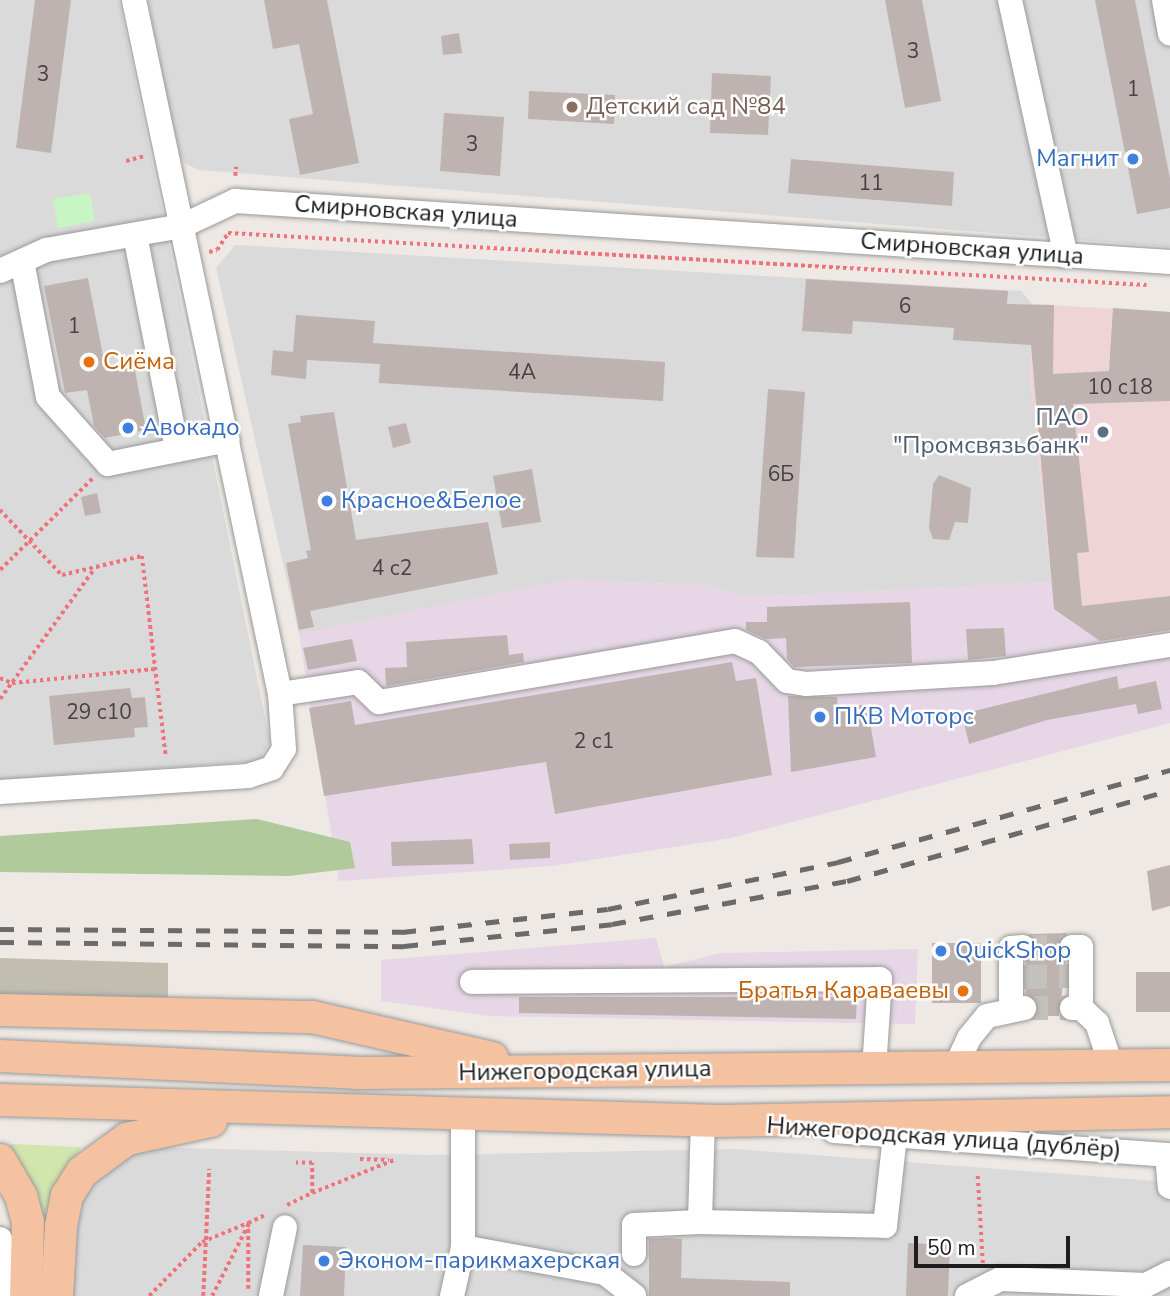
<!DOCTYPE html>
<meta charset="utf-8">
<style>
body{margin:0}
#map{position:relative;width:1170px;height:1296px;overflow:hidden;background:#eee9e4;font-family:"Nunito Sans",sans-serif}
div>[style]{position:absolute}
[style*='--x']{left:calc(var(--x)*1px);top:calc(var(--y)*1px);width:calc(var(--w)*1px);rotate:calc(var(--a)*1deg)}
.residential>*{inset:0;background:#dbdada}
.commercial>*{inset:0;background:#eed4d7}
.industrial>*{inset:0;background:#e6d6e6}
.construction>*{inset:0;background:#c1beb0}
.grass>*{inset:0;background:#d2e5ac}
.forest>*{inset:0;background:#b1ca9b}
.park>*{inset:0;background:#c7f5c3}
.building>*{inset:0;background:#beb3b0}
.minor-tunnel>*{height:24px;margin-top:-12px;transform-origin:0;background:repeating-linear-gradient(90deg,#c4c0bc 0 24px,transparent 0 36px)}
.path>*{height:3.5px;margin-top:-1.75px;transform-origin:0;background:repeating-linear-gradient(90deg,#f0727a 0 3.5px,transparent 0 7px)}
.roads{filter:drop-shadow(0 0 2px #9a9a9a) drop-shadow(0 0 2px #9a9a9a)}
.minor>*{height:24px;margin:-12px;padding:0 12px;transform-origin:12px;border-radius:12px;background:#fff}
.major>*{height:32px;margin:-16px;padding:0 16px;transform-origin:16px;border-radius:16px;background:#f5c2a1}
.rail>*{height:5px;margin-top:-2.5px;transform-origin:0;background:repeating-linear-gradient(90deg,#6b6b6b 0 14px,transparent 0 28px)}
.dots>*{width:19px;height:19px;translate:-50% -50%;box-sizing:border-box;border:4px solid #fff;border-radius:50%}
span{translate:-50% -50%;white-space:nowrap;text-align:center;line-height:1.15;-webkit-text-stroke:5px #fff;paint-order:stroke}
.number-label{font-size:21px;color:#454242}
.number-label span{-webkit-text-stroke-width:0}
.education-label{font-size:24px;color:#785e54}
.left{translate:0 -50%;text-align:left}
.shop-label{font-size:24px;color:#366cbe}
.right{translate:-100% -50%;text-align:right}
.street-label{font-size:24px;color:#1d1d1d}
.food-label{font-size:24px;color:#c56008}
.service-label{font-size:24px;color:#4e5e75}
.scale{position:absolute;left:914px;top:1236px;width:156px;height:32px;box-sizing:border-box;border:4px solid #1d1d1d;border-top:0;padding-left:9px;font-size:21px;line-height:24px;white-space:nowrap;color:#1d1d1d;-webkit-text-stroke:5px #fff;paint-order:stroke}
</style>
<div id="map">
<div class="residential">
<i style="clip-path:polygon(0 0,119px 0,270px 742px,259px 761px,0 780px)"></i>
<i style="clip-path:polygon(148px 0,1170px 0,1170px 247px,199px 170px,186px 164px,175px 149px)"></i>
<i style="clip-path:polygon(235px 245px,1021px 291px,1032px 304px,1030px 376px,1051px 582px,750px 597px,705px 585px,567px 580px,299px 634px,216px 268px)"></i>
<i style="clip-path:polygon(148px 1147px,431px 1155px,736px 1149px,1170px 1182px,1170px 1296px,68px 1296px,72px 1213px,94px 1174px,119px 1154px)"></i>
</div>
<div class="commercial">
<i style="clip-path:polygon(1032px 304px,1170px 312px,1170px 633px,1106px 644px,1054px 609px,1030px 376px)"></i>
</div>
<div class="industrial">
<i style="clip-path:polygon(567px 580px,705px 585px,750px 597px,1051px 582px,1054px 609px,1106px 644px,1170px 633px,1170px 723px,731px 838px,552px 866px,339px 881px,299px 634px)"></i>
<i style="clip-path:polygon(656px 938px,664px 967px,721px 953px,918px 949px,915px 1024px,488px 1016px,381px 1001px,381px 960px)"></i>
</div>
<div class="construction">
<i style="clip-path:polygon(0 958px,168px 963px,168px 997px,0 997px)"></i>
</div>
<div class="grass">
<i style="clip-path:polygon(11px 1144px,81px 1147px,44px 1221px,7px 1147px)"></i>
</div>
<div class="forest">
<i style="clip-path:polygon(257px 819px,350px 842px,355px 868px,289px 876px,0 872px,0 836px)"></i>
</div>
<div class="park">
<i style="clip-path:polygon(90px 193px,95px 221px,58px 228px,53px 199px)"></i>
</div>
<div class="building">
<i style="clip-path:polygon(35px 0,71px 0,51px 153px,16px 148px)"></i>
<i style="clip-path:polygon(264px 0,327px 0,359px 163px,300px 175px,289px 119px,313px 114px,299px 44px,273px 49px)"></i>
<i style="clip-path:polygon(885px 0,922px 0,941px 101px,905px 108px)"></i>
<i style="clip-path:polygon(1095px 0,1135px 0,1170px 179px,1170px 208px,1137px 214px)"></i>
<i style="clip-path:polygon(459px 33px,462px 53px,443px 55px,441px 36px)"></i>
<i style="clip-path:polygon(712px 73px,771px 76px,768px 135px,710px 133px)"></i>
<i style="clip-path:polygon(529px 91px,615px 95px,614px 124px,528px 119px)"></i>
<i style="clip-path:polygon(444px 113px,504px 117px,500px 176px,440px 171px)"></i>
<i style="clip-path:polygon(791px 159px,954px 172px,952px 206px,788px 193px)"></i>
<i style="clip-path:polygon(88px 278px,106px 371px,134px 365px,146px 430px,105px 438px,94px 426px,87px 390px,65px 393px,44px 286px)"></i>
<i style="clip-path:polygon(806px 279px,1008px 291px,1007px 304px,1054px 305px,1053px 374px,1109px 371px,1113px 308px,1170px 312px,1170px 401px,1073px 404px,1089px 552px,1077px 553px,1082px 606px,1170px 596px,1170px 630px,1100px 641px,1054px 609px,1031px 345px,953px 340px,954px 328px,853px 321px,852px 334px,802px 331px)"></i>
<i style="clip-path:polygon(296px 315px,375px 321px,373px 343px,665px 362px,663px 401px,379px 383px,380px 364px,307px 360px,306px 379px,271px 375px,273px 350px,293px 352px)"></i>
<i style="clip-path:polygon(768px 389px,805px 392px,794px 558px,756px 557px)"></i>
<i style="clip-path:polygon(334px 412px,356px 540px,488px 522px,498px 574px,310px 611px,314px 627px,299px 630px,286px 563px,308px 558px,306px 551px,311px 550px,288px 424px,301px 422px,300px 416px)"></i>
<i style="clip-path:polygon(406px 423px,411px 443px,393px 448px,388px 427px)"></i>
<i style="clip-path:polygon(532px 469px,541px 522px,502px 528px,493px 476px)"></i>
<i style="clip-path:polygon(939px 475px,971px 488px,968px 523px,955px 522px,949px 540px,933px 539px,929px 528px,933px 484px)"></i>
<i style="clip-path:polygon(97px 493px,101px 513px,85px 516px,81px 497px)"></i>
<i style="clip-path:polygon(910px 602px,912px 663px,794px 667px,787px 659px,786px 638px,766px 639px,746px 630px,746px 622px,767px 622px,767px 607px)"></i>
<i style="clip-path:polygon(1004px 628px,1006px 656px,968px 660px,966px 629px)"></i>
<i style="clip-path:polygon(507px 635px,509px 655px,523px 653px,524px 662px,386px 686px,385px 668px,407px 667px,406px 642px)"></i>
<i style="clip-path:polygon(352px 639px,357px 661px,308px 670px,303px 648px)"></i>
<i style="clip-path:polygon(732px 662px,736px 681px,756px 678px,772px 775px,555px 814px,546px 762px,324px 796px,309px 708px,351px 701px,355px 725px)"></i>
<i style="clip-path:polygon(1117px 676px,1119px 689px,1156px 681px,1162px 709px,1138px 714px,1136px 704px,1047px 720px,969px 744px,962px 714px)"></i>
<i style="clip-path:polygon(130px 688px,132px 698px,145px 697px,148px 727px,134px 728px,135px 737px,54px 745px,49px 696px)"></i>
<i style="clip-path:polygon(788px 696px,837px 697px,838px 709px,867px 704px,876px 757px,791px 772px)"></i>
<i style="clip-path:polygon(472px 839px,474px 864px,392px 866px,391px 842px)"></i>
<i style="clip-path:polygon(550px 842px,550px 858px,510px 860px,509px 844px)"></i>
<i style="clip-path:polygon(1170px 865px,1170px 906px,1152px 911px,1147px 871px)"></i>
<i style="clip-path:polygon(1067px 933px,1057px 946px,1066px 960px,1059px 1016px,1036px 1016px,1038px 1004px,1026px 994px,1026px 961px,1038px 946px,1029px 934px)"></i>
<i style="clip-path:polygon(932px 943px,981px 943px,981px 1003px,932px 1003px)"></i>
<i style="clip-path:polygon(1136px 972px,1170px 972px,1170px 1012px,1136px 1012px)"></i>
<i style="clip-path:polygon(519px 997px,857px 997px,856px 1019px,519px 1013px)"></i>
<i style="clip-path:polygon(668px 1238px,682px 1239px,681px 1278px,790px 1282px,790px 1296px,649px 1296px,649px 1239px)"></i>
<i style="clip-path:polygon(908px 1243px,950px 1245px,948px 1296px,906px 1296px)"></i>
<i style="clip-path:polygon(303px 1245px,346px 1247px,344px 1296px,300px 1296px)"></i>
</div>
<div class="minor-tunnel">
<i style="--x:1023;--y:947;--w:49;--a:0"></i>
<i style="--x:1023;--y:977;--w:49;--a:-1.2"></i>
<i style="--x:1024;--y:1008;--w:48;--a:0"></i>
</div>
<div class="path">
<i style="--x:126;--y:161;--w:20;--a:-15"></i>
<i style="--x:235;--y:176;--w:9;--a:-84"></i>
<i style="--x:209;--y:252;--w:8;--a:-14"></i>
<i style="--x:217;--y:250;--w:20;--a:-57"></i>
<i style="--x:228;--y:233;--w:920;--a:3.24"></i>
<i style="--x:0;--y:510;--w:90;--a:46.4"></i>
<i style="--x:62;--y:575;--w:82;--a:-13.4"></i>
<i style="--x:142;--y:556;--w:203;--a:83.2"></i>
<i style="--x:0;--y:570;--w:131;--a:-44.7"></i>
<i style="--x:0;--y:678;--w:13;--a:23"></i>
<i style="--x:12;--y:683;--w:144;--a:-5.6"></i>
<i style="--x:0;--y:699;--w:160;--a:-54.1"></i>
<i style="--x:360;--y:1159;--w:29;--a:2"></i>
<i style="--x:978;--y:1176;--w:88;--a:86.7"></i>
<i style="--x:312;--y:1193;--w:88;--a:-21.9"></i>
<i style="--x:287;--y:1205;--w:28;--a:-26"></i>
<i style="--x:312;--y:1193;--w:30;--a:-90"></i>
<i style="--x:312;--y:1163;--w:16;--a:180"></i>
<i style="--x:248;--y:1289;--w:66;--a:-90"></i>
<i style="--x:248;--y:1223;--w:21;--a:-25"></i>
<i style="--x:149;--y:1296;--w:76;--a:-45.5"></i>
<i style="--x:202;--y:1242;--w:50;--a:-22.4"></i>
<i style="--x:203;--y:1296;--w:127;--a:-87.3"></i>
<i style="--x:212;--y:1296;--w:80;--a:-63.1"></i>
</div>
<div class="roads">
<div class="minor">
<i style="--x:1010;--y:0;--w:262;--a:77.7"></i>
<i style="--x:1164;--y:0;--w:34;--a:80"></i>
<i style="--x:135;--y:235;--w:219;--a:78.9"></i>
<i style="--x:22;--y:261;--w:138;--a:79.2"></i>
<i style="--x:48;--y:397;--w:90;--a:48.2"></i>
<i style="--x:108;--y:464;--w:122;--a:-11.3"></i>
<i style="--x:0;--y:271;--w:51;--a:-24.5"></i>
<i style="--x:46;--y:250;--w:138;--a:-10"></i>
<i style="--x:182;--y:226;--w:59;--a:-25.3"></i>
<i style="--x:235;--y:201;--w:937;--a:3.73"></i>
<i style="--x:280;--y:694;--w:79;--a:-8.7"></i>
<i style="--x:358;--y:682;--w:29;--a:44"></i>
<i style="--x:379;--y:702;--w:361;--a:-9.7"></i>
<i style="--x:735;--y:641;--w:26;--a:25"></i>
<i style="--x:759;--y:652;--w:40;--a:46"></i>
<i style="--x:787;--y:681;--w:19;--a:9"></i>
<i style="--x:806;--y:684;--w:187;--a:-3.4"></i>
<i style="--x:993;--y:673;--w:179;--a:-9"></i>
<i style="--x:0;--y:792;--w:249;--a:-3.7"></i>
<i style="--x:248;--y:776;--w:25;--a:-18"></i>
<i style="--x:272;--y:768;--w:22;--a:-58"></i>
<i style="--x:284;--y:749;--w:55;--a:-94.2"></i>
<i style="--x:280;--y:694;--w:709;--a:-101.88"></i>
<i style="--x:1072;--y:947;--w:9;--a:0"></i>
<i style="--x:1081;--y:947;--w:61;--a:90"></i>
<i style="--x:472;--y:982;--w:408;--a:-0.4"></i>
<i style="--x:880;--y:979;--w:90;--a:93.8"></i>
<i style="--x:1072;--y:1008;--w:9;--a:0"></i>
<i style="--x:1081;--y:1008;--w:22;--a:43"></i>
<i style="--x:1097;--y:1023;--w:44;--a:71.6"></i>
<i style="--x:1011;--y:1009;--w:61;--a:-90"></i>
<i style="--x:1011;--y:948;--w:12;--a:-5"></i>
<i style="--x:955;--y:1068;--w:33;--a:-65"></i>
<i style="--x:969;--y:1038;--w:28;--a:-51"></i>
<i style="--x:987;--y:1016;--w:38;--a:-12"></i>
<i style="--x:703;--y:1120;--w:102;--a:91.7"></i>
<i style="--x:700;--y:1222;--w:185;--a:1.2"></i>
<i style="--x:885;--y:1226;--w:91;--a:-83.7"></i>
<i style="--x:834;--y:1131;--w:337;--a:4.1"></i>
<i style="--x:1167;--y:1155;--w:32;--a:85"></i>
<i style="--x:0;--y:1239;--w:57;--a:87"></i>
<i style="--x:463;--y:1247;--w:144;--a:10.4"></i>
<i style="--x:605;--y:1273;--w:37;--a:38"></i>
<i style="--x:634;--y:1254;--w:29;--a:-90"></i>
<i style="--x:634;--y:1225;--w:66;--a:-2.6"></i>
<i style="--x:271;--y:1296;--w:70;--a:-78.5"></i>
<i style="--x:452;--y:1296;--w:50;--a:-77.3"></i>
<i style="--x:463;--y:1247;--w:131;--a:-90"></i>
<i style="--x:967;--y:1296;--w:38;--a:-27"></i>
<i style="--x:1001;--y:1279;--w:145;--a:2.4"></i>
<i style="--x:1146;--y:1285;--w:27;--a:-27"></i>
</div>
<div class="major">
<i style="--x:0;--y:1010;--w:312;--a:1.3"></i>
<i style="--x:312;--y:1017;--w:185;--a:12.8"></i>
<i style="--x:0;--y:1056;--w:357;--a:2.7"></i>
<i style="--x:357;--y:1073;--w:813;--a:-0.56"></i>
<i style="--x:0;--y:1100;--w:719;--a:1.67"></i>
<i style="--x:719;--y:1121;--w:451;--a:-1.1"></i>
<i style="--x:0;--y:1160;--w:42;--a:59.7"></i>
<i style="--x:21;--y:1196;--w:27;--a:75"></i>
<i style="--x:28;--y:1222;--w:74;--a:91.5"></i>
<i style="--x:57;--y:1296;--w:70;--a:-86.7"></i>
<i style="--x:61;--y:1226;--w:31;--a:-79"></i>
<i style="--x:67;--y:1196;--w:28;--a:-58"></i>
<i style="--x:82;--y:1172;--w:56;--a:-36.3"></i>
<i style="--x:127;--y:1139;--w:86;--a:-12.1"></i>
</div>
</div>
<div class="rail">
<i style="--x:0;--y:929;--w:402;--a:0.4"></i>
<i style="--x:402;--y:932;--w:207;--a:-6.4"></i>
<i style="--x:608;--y:909;--w:235;--a:-11.5"></i>
<i style="--x:838;--y:862;--w:345;--a:-15.5"></i>
<i style="--x:0;--y:942;--w:404;--a:0.6"></i>
<i style="--x:404;--y:946;--w:209;--a:-6"></i>
<i style="--x:612;--y:924;--w:239;--a:-10.4"></i>
<i style="--x:847;--y:881;--w:336;--a:-15.7"></i>
</div>
<div class="dots">
<i style="left:572px;top:107px;background:#8d6e63"></i>
<i style="left:1133px;top:159px;background:#3f7fe0"></i>
<i style="left:89px;top:362px;background:#e8710a"></i>
<i style="left:128px;top:428px;background:#3f7fe0"></i>
<i style="left:1103px;top:432px;background:#5c6f8a"></i>
<i style="left:327px;top:501px;background:#3f7fe0"></i>
<i style="left:820px;top:717px;background:#3f7fe0"></i>
<i style="left:941px;top:951px;background:#3f7fe0"></i>
<i style="left:963px;top:991px;background:#e8710a"></i>
<i style="left:324px;top:1261px;background:#3f7fe0"></i>
</div>
<div class="number-label">
<span style="left:913px;top:51px">3</span>
<span style="left:43px;top:74px">3</span>
<span style="left:1133px;top:89px">1</span>
<span style="left:472px;top:144px">3</span>
<span style="left:871px;top:183px">11</span>
<span style="left:905px;top:306px">6</span>
<span style="left:74px;top:326px">1</span>
<span style="left:522px;top:372px">4А</span>
<span style="left:1120px;top:387px">10 с18</span>
<span style="left:781px;top:474px">6Б</span>
<span style="left:392px;top:568px">4 с2</span>
<span style="left:99px;top:712px">29 с10</span>
<span style="left:594px;top:741px">2 с1</span>
</div>
<div class="education-label">
<span class="left" style="left:586px;top:107px">Детский сад №84</span>
</div>
<div class="shop-label">
<span class="right" style="left:1119px;top:159px">Магнит</span>
<span class="left" style="left:142px;top:428px">Авокадо</span>
<span class="left" style="left:341px;top:501px">Красное&amp;Белое</span>
<span class="left" style="left:834px;top:717px">ПКВ Моторс</span>
<span class="left" style="left:955px;top:951px">QuickShop</span>
<span class="left" style="left:338px;top:1261px">Эконом-парикмахерская</span>
</div>
<div class="street-label">
<span style="left:406px;top:212px;rotate:4deg">Смирновская улица</span>
<span style="left:972px;top:249px;rotate:4deg">Смирновская улица</span>
<span style="left:585px;top:1071px;rotate:-1deg">Нижегородская улица</span>
<span style="left:944px;top:1138px;rotate:4deg">Нижегородская улица (дублёр)</span>
</div>
<div class="food-label">
<span class="left" style="left:103px;top:362px">Сиёма</span>
<span class="right" style="left:949px;top:991px">Братья Караваевы</span>
</div>
<div class="service-label">
<span class="right" style="left:1089px;top:432px">ПАО<br>"Промсвязьбанк"</span>
</div>
<div class="scale">50 m</div>
</div>
